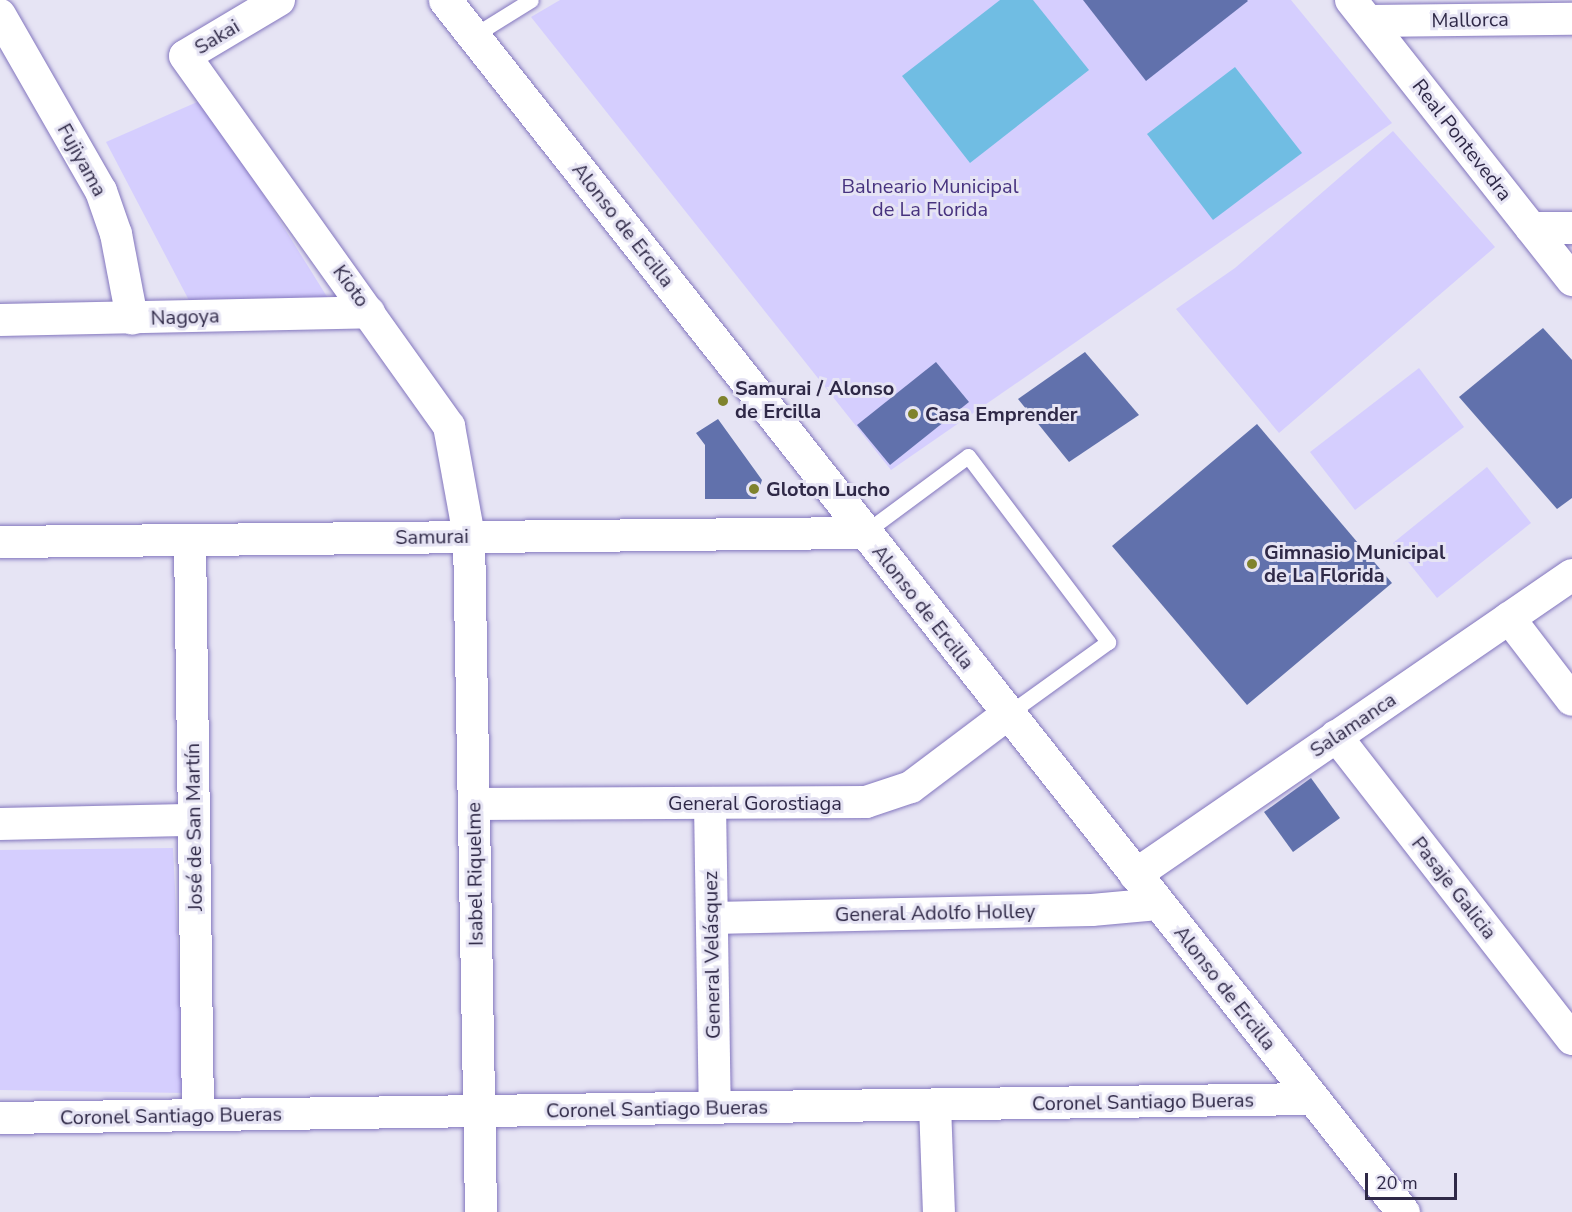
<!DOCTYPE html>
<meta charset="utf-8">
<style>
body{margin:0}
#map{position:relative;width:1572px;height:1212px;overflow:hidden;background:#e6e4f4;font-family:"Nunito Sans",sans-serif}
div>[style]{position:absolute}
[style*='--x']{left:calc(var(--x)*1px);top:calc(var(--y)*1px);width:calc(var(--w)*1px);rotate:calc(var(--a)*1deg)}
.green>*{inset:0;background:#d5cefe}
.water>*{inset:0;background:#70bde3}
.building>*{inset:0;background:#6171ac}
.roads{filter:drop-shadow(0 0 2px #8376be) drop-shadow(0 0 2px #8376be)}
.lane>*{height:15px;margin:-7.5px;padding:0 7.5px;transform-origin:7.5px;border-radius:7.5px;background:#fff}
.street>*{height:32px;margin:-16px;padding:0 16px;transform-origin:16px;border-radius:16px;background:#fff}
.secondary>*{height:33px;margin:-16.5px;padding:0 16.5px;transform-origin:16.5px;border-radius:16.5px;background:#fff}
.dots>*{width:16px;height:16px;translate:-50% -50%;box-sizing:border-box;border:3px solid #e6e4f4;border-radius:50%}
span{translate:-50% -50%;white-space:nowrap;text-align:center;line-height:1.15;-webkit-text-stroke:6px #e6e4f4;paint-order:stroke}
.street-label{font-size:20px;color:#2f2947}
.park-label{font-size:20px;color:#47337f}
.poi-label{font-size:20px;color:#2f2947;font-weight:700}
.left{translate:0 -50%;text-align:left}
.scale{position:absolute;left:1365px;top:1173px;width:92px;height:27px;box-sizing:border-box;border:3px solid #2f2947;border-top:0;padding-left:8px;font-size:18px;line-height:21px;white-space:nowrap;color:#2f2947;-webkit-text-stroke:4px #e6e4f4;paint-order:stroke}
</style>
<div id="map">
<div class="green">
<i style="clip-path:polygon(560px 0,1291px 0,1392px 123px,891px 470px,531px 17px)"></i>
<i style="clip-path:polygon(204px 99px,334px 308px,193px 308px,106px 142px)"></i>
<i style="clip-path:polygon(1393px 131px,1495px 247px,1279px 433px,1176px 309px,1235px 268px)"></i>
<i style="clip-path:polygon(1419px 368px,1464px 427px,1355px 510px,1310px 452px)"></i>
<i style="clip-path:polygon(1487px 467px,1531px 523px,1437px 598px,1393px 543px)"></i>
<i style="clip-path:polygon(173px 848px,185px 1093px,0 1090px,0 850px)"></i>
</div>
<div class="water">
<i style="clip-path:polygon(1000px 0,1033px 0,1089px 70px,970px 163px,902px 76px)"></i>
<i style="clip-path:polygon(1235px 67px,1302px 153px,1213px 220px,1147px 134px)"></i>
</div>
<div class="building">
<i style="clip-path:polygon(1083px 0,1247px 0,1248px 1px,1146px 81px)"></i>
<i style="clip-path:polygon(1543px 328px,1572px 360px,1572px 498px,1557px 509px,1459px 397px)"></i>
<i style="clip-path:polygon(1085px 352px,1139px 415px,1069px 462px,1018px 399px)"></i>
<i style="clip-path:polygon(936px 362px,969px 402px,890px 465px,857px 425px)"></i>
<i style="clip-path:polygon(718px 419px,762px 480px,756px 499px,705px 499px,705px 445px,696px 433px)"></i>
<i style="clip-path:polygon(1257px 424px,1392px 583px,1247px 705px,1112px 546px)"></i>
<i style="clip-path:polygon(1311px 778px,1340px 818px,1293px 852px,1264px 812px)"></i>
</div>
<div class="roads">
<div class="lane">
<i style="--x:473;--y:36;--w:68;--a:-31.8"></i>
<i style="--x:864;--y:533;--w:129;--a:-36.5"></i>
<i style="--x:968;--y:456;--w:233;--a:53"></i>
<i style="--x:1108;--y:642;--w:123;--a:144.2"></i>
</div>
<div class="street">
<i style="--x:279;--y:0;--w:109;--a:149.2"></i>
<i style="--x:185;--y:56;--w:455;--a:54.5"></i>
<i style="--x:449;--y:426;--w:112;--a:79.7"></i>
<i style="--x:469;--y:536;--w:676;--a:88.98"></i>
<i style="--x:1351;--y:0;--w:357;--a:51.7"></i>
<i style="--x:0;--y:15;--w:203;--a:60.2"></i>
<i style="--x:101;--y:191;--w:46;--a:70.8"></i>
<i style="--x:116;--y:234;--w:86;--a:79.2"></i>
<i style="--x:1368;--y:21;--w:204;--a:-0.6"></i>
<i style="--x:1531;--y:228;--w:41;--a:0"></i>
<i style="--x:0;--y:320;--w:369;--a:-1.2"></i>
<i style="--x:190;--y:540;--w:575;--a:89.2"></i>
<i style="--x:0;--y:542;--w:864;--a:-0.6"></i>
<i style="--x:1509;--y:618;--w:103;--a:52.5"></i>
<i style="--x:1336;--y:736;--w:384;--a:52.1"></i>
<i style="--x:710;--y:803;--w:305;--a:89.1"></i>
<i style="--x:474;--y:804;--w:392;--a:-0.3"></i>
<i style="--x:866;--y:802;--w:47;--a:-18.4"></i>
<i style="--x:911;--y:787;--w:121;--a:-37"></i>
<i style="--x:0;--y:824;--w:194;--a:-1.2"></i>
<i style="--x:1135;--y:875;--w:530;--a:-34.47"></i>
<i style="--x:712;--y:918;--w:380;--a:-1.2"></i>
<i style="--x:1092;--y:910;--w:66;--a:-5.2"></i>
<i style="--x:935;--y:1105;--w:107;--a:87.9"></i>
<i style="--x:0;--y:1118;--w:1313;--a:-0.83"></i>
</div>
<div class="secondary">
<i style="--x:445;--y:0;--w:1545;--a:51.68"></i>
</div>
</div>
<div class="dots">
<i style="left:723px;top:401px;background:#7f832d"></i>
<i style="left:913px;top:414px;background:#7f832d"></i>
<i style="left:754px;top:489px;background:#7f832d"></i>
<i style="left:1252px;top:564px;background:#7f832d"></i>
</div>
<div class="street-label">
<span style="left:1470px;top:20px;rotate:-1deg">Mallorca</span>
<span style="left:217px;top:37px;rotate:-31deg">Sakai</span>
<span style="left:1462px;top:140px;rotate:52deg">Real Pontevedra</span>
<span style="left:82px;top:160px;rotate:61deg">Fujiyama</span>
<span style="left:623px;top:225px;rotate:52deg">Alonso de Ercilla</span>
<span style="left:351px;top:286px;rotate:54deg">Kioto</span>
<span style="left:185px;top:317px;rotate:-2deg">Nagoya</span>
<span style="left:432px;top:537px;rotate:-1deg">Samurai</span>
<span style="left:923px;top:607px;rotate:52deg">Alonso de Ercilla</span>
<span style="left:1353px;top:725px;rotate:-34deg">Salamanca</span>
<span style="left:755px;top:803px">General Gorostiaga</span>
<span style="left:194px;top:827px;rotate:-91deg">José de San Martín</span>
<span style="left:475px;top:874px;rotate:-91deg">Isabel Riquelme</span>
<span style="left:1454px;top:888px;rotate:52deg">Pasaje Galicia</span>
<span style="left:935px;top:913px;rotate:-1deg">General Adolfo Holley</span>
<span style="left:712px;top:955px;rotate:-91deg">General Velásquez</span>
<span style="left:1225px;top:988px;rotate:52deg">Alonso de Ercilla</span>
<span style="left:1143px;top:1102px;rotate:-1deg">Coronel Santiago Bueras</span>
<span style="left:657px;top:1109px;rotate:-1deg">Coronel Santiago Bueras</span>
<span style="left:171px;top:1116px;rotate:-1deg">Coronel Santiago Bueras</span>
</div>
<div class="park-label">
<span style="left:930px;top:198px">Balneario Municipal<br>de La Florida</span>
</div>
<div class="poi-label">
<span class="left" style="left:735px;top:400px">Samurai / Alonso<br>de Ercilla</span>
<span class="left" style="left:925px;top:414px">Casa Emprender</span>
<span class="left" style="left:766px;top:489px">Gloton Lucho</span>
<span class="left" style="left:1264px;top:564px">Gimnasio Municipal<br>de La Florida</span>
</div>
<div class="scale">20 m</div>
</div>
